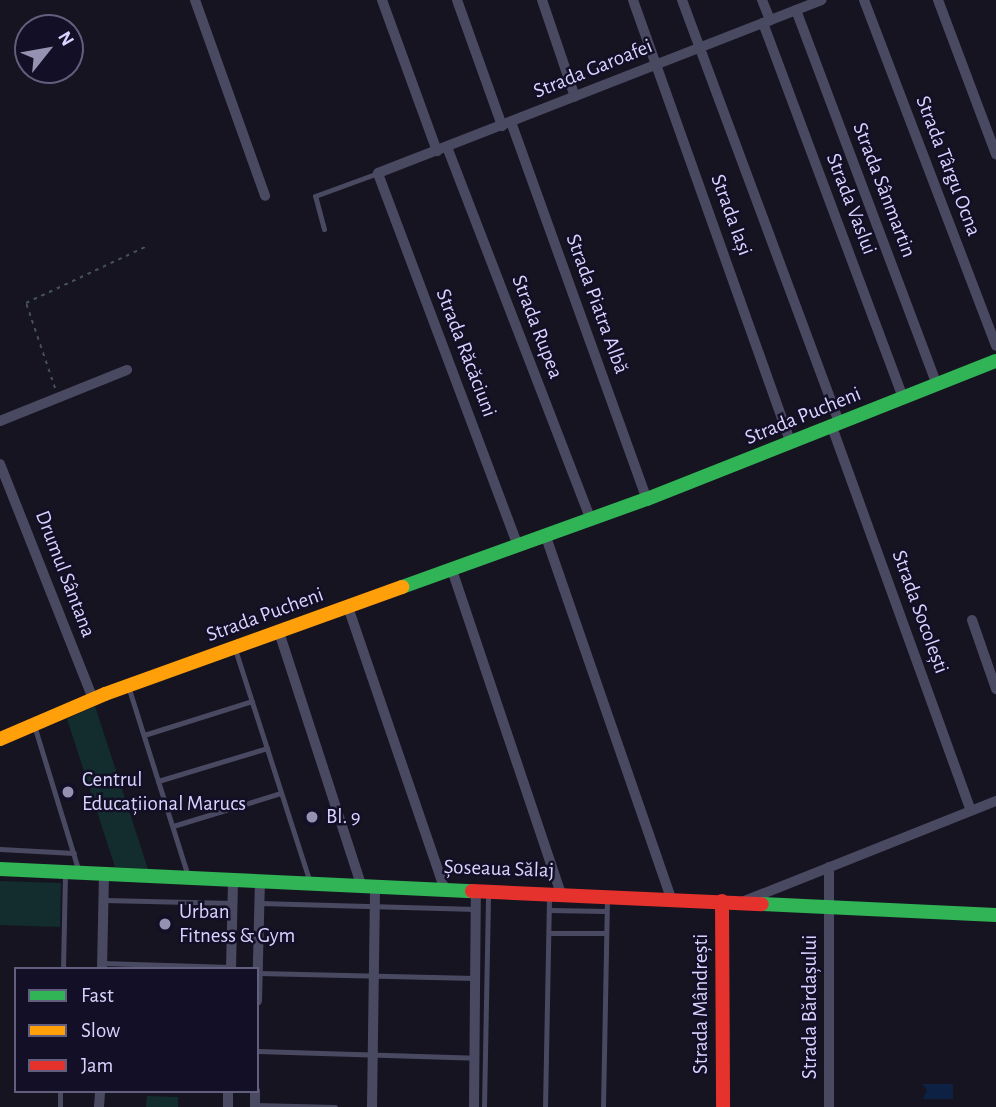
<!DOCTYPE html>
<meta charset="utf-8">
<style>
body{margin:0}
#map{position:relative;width:996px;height:1107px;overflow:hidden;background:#161421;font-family:"Alegreya Sans",sans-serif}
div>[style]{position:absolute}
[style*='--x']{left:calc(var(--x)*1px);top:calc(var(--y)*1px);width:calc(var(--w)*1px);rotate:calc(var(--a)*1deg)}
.green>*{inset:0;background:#132c2d}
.water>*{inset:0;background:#0d2144}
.path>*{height:2px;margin-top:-1px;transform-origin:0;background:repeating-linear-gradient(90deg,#44505f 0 3.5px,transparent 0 8.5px)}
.lane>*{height:5px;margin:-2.5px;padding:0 2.5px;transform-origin:2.5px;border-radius:2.5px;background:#4a4962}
.street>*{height:10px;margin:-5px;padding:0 5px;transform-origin:5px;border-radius:5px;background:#4a4962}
.fast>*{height:14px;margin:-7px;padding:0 7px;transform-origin:7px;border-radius:7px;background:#30b455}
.slow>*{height:14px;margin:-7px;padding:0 7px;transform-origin:7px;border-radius:7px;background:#ff9f0a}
.jam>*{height:14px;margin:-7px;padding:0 7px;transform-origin:7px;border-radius:7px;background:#e5322d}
.dots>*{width:19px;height:19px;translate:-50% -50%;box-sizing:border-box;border:4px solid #130f26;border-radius:50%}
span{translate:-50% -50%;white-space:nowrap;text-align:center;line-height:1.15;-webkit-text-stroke:5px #130f26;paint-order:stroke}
.street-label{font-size:21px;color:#d9d4ff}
.poi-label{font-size:21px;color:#d9d4ff}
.left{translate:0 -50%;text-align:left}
.legend{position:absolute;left:14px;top:967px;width:245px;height:126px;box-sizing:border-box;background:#130f26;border:2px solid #625e7d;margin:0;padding:9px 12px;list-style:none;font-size:21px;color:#d9d4ff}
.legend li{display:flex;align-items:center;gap:14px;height:35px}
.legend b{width:35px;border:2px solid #625e7d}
.north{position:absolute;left:14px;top:14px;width:70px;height:70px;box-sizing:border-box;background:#130f26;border:2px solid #625e7d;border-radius:50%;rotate:59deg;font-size:19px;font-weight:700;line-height:28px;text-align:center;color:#d9d4ff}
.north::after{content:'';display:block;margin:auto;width:24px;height:32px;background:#9591b1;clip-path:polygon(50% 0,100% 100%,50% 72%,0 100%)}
</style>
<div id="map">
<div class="green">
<i style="clip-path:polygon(95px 706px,148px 869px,115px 867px,67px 719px)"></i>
<i style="clip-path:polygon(0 881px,61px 883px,60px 927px,0 925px)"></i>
<i style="clip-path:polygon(147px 1096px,178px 1097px,178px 1107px,146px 1107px)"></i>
</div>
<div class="water">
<i style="clip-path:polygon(922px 1084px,953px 1084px,953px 1099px,923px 1099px,927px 1090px)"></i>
</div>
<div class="path">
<i style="--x:55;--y:388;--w:90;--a:-108.8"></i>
<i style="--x:26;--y:303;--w:132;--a:-25.2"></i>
</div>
<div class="lane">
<i style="--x:324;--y:229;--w:34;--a:-105"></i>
<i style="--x:315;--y:196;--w:67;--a:-20.1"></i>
<i style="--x:235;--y:649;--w:245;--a:72.2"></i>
<i style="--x:129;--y:689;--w:196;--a:72.5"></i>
<i style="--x:34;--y:725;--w:154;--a:73"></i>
<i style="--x:144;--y:735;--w:113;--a:-17.5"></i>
<i style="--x:158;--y:781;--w:114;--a:-16.8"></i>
<i style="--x:173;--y:826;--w:113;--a:-17"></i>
<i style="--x:0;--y:849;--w:74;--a:3.1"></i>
<i style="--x:104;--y:900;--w:128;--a:1.3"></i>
<i style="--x:259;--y:903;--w:217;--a:1.6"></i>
<i style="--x:549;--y:910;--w:57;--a:1"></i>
<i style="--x:549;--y:933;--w:57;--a:0"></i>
<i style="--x:102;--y:963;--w:129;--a:1.8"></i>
<i style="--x:63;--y:969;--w:94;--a:-88.8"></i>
<i style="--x:258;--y:973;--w:217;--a:1.3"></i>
<i style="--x:257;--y:1051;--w:218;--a:1.8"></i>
<i style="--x:255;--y:1105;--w:80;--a:1.4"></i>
<i style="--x:60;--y:1107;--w:16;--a:-90"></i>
<i style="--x:484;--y:1107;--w:214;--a:-88.9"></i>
<i style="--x:545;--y:1107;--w:210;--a:-88.9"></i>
<i style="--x:603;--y:1107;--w:210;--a:-88.9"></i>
</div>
<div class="street">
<i style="--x:195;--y:0;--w:208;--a:70.3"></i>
<i style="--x:382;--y:0;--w:161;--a:70"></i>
<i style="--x:457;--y:0;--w:134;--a:70.3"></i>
<i style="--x:542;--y:0;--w:102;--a:71.2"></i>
<i style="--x:633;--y:0;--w:470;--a:70.4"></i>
<i style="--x:682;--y:0;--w:452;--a:69.6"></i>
<i style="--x:762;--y:0;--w:22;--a:68"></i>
<i style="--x:864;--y:0;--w:370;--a:69.1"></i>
<i style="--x:938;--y:0;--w:165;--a:69.4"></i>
<i style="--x:796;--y:10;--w:401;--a:69.4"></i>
<i style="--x:763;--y:23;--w:400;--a:69.5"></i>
<i style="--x:511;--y:122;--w:401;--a:70.2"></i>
<i style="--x:447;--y:147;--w:400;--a:68.9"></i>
<i style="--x:0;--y:421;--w:137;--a:-21.9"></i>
<i style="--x:832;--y:427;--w:407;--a:70.1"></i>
<i style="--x:0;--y:464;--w:253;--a:68.4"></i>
<i style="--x:546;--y:537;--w:381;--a:70.9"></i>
<i style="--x:518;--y:546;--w:398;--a:-110.6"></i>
<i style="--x:378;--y:173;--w:476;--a:-21.3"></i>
<i style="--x:452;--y:570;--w:341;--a:71.4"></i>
<i style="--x:348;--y:607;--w:297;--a:71.1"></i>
<i style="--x:972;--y:620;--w:73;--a:70.8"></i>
<i style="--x:279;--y:632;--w:266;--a:72"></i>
<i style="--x:742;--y:902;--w:273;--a:-21.7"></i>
<i style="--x:102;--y:969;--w:96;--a:-88.8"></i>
<i style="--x:231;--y:969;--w:90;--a:-88.7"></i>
<i style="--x:257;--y:1001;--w:121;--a:-88.6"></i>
<i style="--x:99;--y:1107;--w:16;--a:-86"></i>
<i style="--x:228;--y:1107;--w:16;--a:-90"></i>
<i style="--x:255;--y:1107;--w:16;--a:-90"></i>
<i style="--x:372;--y:1107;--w:222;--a:-89.2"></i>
<i style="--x:474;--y:1107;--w:217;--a:-89.5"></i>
<i style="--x:829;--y:1107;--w:240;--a:-90"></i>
</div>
<div class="fast">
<i style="--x:402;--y:587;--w:260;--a:-19.8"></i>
<i style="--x:647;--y:499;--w:375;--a:-21.6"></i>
<i style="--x:0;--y:869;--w:473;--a:2.7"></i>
<i style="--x:762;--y:904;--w:234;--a:2.7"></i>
</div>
<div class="slow">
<i style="--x:0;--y:739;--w:114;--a:-23.2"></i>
<i style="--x:105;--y:694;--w:316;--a:-19.8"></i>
</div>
<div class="jam">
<i style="--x:472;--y:891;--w:290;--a:2.6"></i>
<i style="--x:722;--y:901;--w:206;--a:89.7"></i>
</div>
<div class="dots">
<i style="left:68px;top:792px;background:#9591b1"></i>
<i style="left:312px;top:817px;background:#9591b1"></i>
<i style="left:165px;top:924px;background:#9591b1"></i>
</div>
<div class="street-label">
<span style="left:593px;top:69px;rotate:-22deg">Strada Garoafei</span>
<span style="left:948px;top:166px;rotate:69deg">Strada Târgu Ocna</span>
<span style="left:884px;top:190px;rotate:69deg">Strada Sânmartin</span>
<span style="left:851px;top:204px;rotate:69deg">Strada Vaslui</span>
<span style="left:731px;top:215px;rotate:70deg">Strada Iași</span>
<span style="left:597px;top:304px;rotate:70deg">Strada Piatra Albă</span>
<span style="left:537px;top:327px;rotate:69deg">Strada Rupea</span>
<span style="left:466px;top:353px;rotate:69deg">Strada Răcăciuni</span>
<span style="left:803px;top:416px;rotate:-22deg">Strada Pucheni</span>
<span style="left:65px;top:574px;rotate:69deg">Drumul Sântana</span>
<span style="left:920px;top:612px;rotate:70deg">Strada Socolești</span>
<span style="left:265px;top:615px;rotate:-20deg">Strada Pucheni</span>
<span style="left:499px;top:869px;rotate:2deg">Șoseaua Sălaj</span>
<span style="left:701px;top:1004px;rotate:-90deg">Strada Mândrești</span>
<span style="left:810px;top:1007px;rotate:-90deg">Strada Bărdașului</span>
</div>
<div class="poi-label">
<span class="left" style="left:82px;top:792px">Centrul<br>Educațiional Marucs</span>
<span class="left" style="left:326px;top:817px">Bl. 9</span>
<span class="left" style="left:179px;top:924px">Urban<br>Fitness &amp; Gym</span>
</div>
<ul class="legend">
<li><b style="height:9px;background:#30b455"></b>Fast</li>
<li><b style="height:9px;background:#ff9f0a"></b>Slow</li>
<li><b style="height:9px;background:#e5322d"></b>Jam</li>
</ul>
<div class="north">N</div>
</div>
